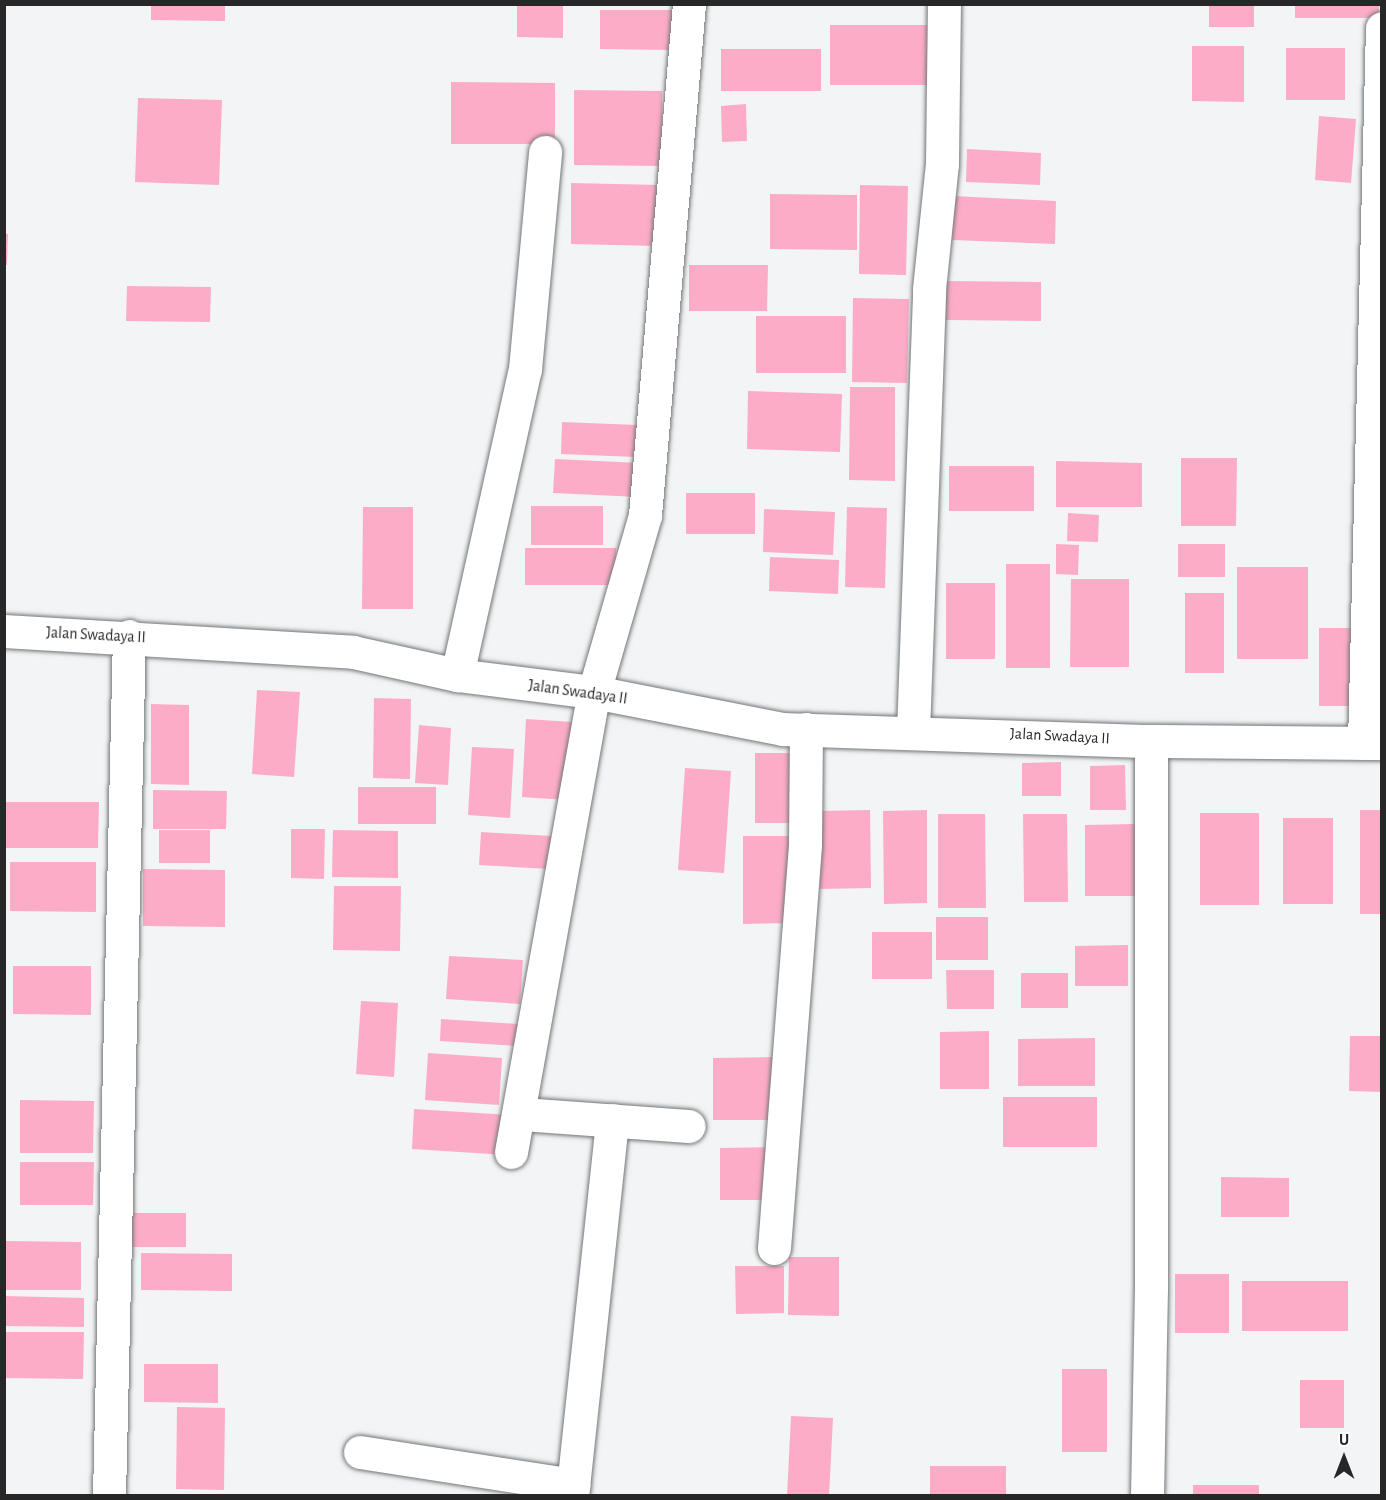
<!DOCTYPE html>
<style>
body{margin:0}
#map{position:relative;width:1386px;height:1500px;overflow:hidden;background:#f2f4f6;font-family:"Alegreya Sans",sans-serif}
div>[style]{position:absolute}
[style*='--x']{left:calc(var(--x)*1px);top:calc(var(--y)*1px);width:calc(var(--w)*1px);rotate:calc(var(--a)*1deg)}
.building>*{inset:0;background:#fdacc7}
.roads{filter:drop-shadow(0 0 2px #747678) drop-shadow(0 0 2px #747678)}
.minor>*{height:33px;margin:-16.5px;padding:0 16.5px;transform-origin:16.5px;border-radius:16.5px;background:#fff}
span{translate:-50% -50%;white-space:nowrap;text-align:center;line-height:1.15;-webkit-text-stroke:5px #fff;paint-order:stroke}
.street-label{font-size:16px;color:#272728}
.frame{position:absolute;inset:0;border:6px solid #272728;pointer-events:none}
.north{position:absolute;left:1314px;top:1428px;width:60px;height:60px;-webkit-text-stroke:4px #fff;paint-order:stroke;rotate:0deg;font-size:16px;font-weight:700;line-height:24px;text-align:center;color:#272728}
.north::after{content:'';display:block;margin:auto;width:21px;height:27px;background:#272728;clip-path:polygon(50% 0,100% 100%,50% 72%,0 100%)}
</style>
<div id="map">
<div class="building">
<i style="clip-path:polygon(151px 4px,225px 4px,225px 21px,151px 20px)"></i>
<i style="clip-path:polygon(517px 4px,563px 4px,563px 38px,517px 37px)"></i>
<i style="clip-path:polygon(1209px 4px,1254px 4px,1254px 27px,1209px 27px)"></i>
<i style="clip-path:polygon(1295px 4px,1379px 4px,1379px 18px,1295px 18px)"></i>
<i style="clip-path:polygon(600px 10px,672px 10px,672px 50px,600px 49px)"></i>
<i style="clip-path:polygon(830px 25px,934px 25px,934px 85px,830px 85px)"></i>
<i style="clip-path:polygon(1192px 46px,1244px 46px,1244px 102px,1192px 101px)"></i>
<i style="clip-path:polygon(1286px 48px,1345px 48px,1345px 100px,1286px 100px)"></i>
<i style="clip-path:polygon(721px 49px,821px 49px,821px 91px,721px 91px)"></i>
<i style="clip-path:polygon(451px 82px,555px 83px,555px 144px,451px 144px)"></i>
<i style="clip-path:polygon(574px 90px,662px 91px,662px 166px,574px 165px)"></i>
<i style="clip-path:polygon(138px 98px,222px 100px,219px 185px,135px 182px)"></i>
<i style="clip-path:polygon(746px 104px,747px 141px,722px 142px,721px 106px)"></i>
<i style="clip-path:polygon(1319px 116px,1356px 119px,1351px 183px,1315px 180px)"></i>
<i style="clip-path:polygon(967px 149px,1041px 153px,1040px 185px,966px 182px)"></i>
<i style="clip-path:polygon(571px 183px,660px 185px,659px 246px,571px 244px)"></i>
<i style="clip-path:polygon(860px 185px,908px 186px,906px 275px,859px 274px)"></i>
<i style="clip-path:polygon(770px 194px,857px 195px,857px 250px,770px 249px)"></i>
<i style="clip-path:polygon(954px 196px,1056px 201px,1055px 244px,952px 240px)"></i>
<i style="clip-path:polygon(4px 233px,8px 234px,7px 265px,4px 265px)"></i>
<i style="clip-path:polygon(689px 265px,768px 265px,767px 311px,689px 311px)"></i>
<i style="clip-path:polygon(946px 281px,1041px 282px,1041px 321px,946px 320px)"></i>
<i style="clip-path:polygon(127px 286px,211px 287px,210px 322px,126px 321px)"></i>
<i style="clip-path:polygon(853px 298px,909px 299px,907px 383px,852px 382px)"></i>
<i style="clip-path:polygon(756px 316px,846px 316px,846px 373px,756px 373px)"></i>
<i style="clip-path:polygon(850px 387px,895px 387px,895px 481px,849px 480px)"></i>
<i style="clip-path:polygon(748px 391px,842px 394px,840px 452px,747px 449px)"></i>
<i style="clip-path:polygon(562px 422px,637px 425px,636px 457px,561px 454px)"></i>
<i style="clip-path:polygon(1181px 458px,1237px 458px,1236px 526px,1181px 526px)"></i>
<i style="clip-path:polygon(555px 459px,641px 463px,639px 497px,553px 493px)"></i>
<i style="clip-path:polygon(1056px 461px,1142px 463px,1142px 507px,1056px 507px)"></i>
<i style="clip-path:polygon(949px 466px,1034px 466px,1034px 511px,949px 511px)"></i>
<i style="clip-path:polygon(686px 493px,755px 493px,755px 534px,686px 534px)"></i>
<i style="clip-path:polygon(531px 506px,603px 506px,603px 545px,531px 545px)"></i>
<i style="clip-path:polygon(363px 507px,413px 507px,413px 609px,362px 609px)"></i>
<i style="clip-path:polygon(847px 507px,887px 508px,885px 588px,845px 587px)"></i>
<i style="clip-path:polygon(764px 509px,835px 512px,833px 555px,763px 552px)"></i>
<i style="clip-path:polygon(1068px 513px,1099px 515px,1098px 542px,1067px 541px)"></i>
<i style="clip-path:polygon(1056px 544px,1079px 545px,1078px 575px,1056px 574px)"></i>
<i style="clip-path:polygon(1178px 544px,1225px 544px,1225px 577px,1178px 577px)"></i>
<i style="clip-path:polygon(525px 548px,616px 548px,616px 585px,525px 585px)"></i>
<i style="clip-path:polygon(770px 557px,839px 560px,838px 594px,769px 591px)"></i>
<i style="clip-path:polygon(1006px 564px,1050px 564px,1050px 668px,1006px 668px)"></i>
<i style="clip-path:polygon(1237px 567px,1308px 567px,1308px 659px,1237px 659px)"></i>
<i style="clip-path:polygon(1071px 579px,1129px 579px,1129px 667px,1070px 667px)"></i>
<i style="clip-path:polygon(946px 583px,995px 583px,995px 659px,946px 659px)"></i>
<i style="clip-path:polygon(1185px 593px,1224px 593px,1224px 673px,1185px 673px)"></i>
<i style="clip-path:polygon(1319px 628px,1362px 628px,1362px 706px,1319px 706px)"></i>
<i style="clip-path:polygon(257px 690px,300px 692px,294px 777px,252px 774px)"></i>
<i style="clip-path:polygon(374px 698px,411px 699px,410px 779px,373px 778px)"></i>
<i style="clip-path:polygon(151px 704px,189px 705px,189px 785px,151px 784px)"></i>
<i style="clip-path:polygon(526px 719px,572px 722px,567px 800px,522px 797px)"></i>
<i style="clip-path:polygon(419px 725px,451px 728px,448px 785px,415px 783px)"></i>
<i style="clip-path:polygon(472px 747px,514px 749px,510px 818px,468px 815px)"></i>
<i style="clip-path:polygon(755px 753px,801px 753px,801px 823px,755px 823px)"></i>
<i style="clip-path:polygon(1061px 762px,1061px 796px,1022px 796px,1022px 763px)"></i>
<i style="clip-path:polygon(1125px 765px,1126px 810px,1090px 810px,1090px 766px)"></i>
<i style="clip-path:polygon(685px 768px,731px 771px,724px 873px,678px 870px)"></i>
<i style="clip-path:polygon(358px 787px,436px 787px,436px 824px,358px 824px)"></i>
<i style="clip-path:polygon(153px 790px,227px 791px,226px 829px,153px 829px)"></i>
<i style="clip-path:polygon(4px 802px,99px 802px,98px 848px,4px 848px)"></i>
<i style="clip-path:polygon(870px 810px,871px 888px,820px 889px,819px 811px)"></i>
<i style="clip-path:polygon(927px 810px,927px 903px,884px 904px,883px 811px)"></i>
<i style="clip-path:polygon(1360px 810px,1382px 810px,1382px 914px,1360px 914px)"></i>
<i style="clip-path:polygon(1200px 813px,1259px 813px,1259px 905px,1200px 905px)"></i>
<i style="clip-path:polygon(938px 814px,985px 814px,986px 908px,938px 908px)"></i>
<i style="clip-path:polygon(1023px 814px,1067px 814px,1068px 902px,1024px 902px)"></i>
<i style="clip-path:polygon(1283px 818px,1333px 818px,1333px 904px,1283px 904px)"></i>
<i style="clip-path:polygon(1135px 824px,1136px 896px,1085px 896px,1085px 825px)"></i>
<i style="clip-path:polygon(291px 829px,325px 829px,324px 879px,291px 878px)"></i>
<i style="clip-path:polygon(159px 830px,210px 830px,210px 863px,159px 863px)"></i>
<i style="clip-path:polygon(333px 830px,398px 831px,398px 878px,332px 877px)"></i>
<i style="clip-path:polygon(481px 832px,552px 836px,549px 869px,479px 865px)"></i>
<i style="clip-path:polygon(743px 836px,793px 836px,793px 923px,743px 924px)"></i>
<i style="clip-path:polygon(10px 862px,96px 862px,96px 912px,10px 911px)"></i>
<i style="clip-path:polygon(143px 869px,225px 870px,225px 927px,143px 926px)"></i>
<i style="clip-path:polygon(334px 886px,401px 886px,400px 951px,333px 950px)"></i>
<i style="clip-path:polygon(936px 917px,988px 917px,988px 960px,936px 960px)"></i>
<i style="clip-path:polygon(872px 932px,932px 932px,932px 979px,872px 979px)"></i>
<i style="clip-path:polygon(1128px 945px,1128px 986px,1075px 986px,1075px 946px)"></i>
<i style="clip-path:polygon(449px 956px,523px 960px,520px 1004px,446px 999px)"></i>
<i style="clip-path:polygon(13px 966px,91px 966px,91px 1015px,13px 1014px)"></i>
<i style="clip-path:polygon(946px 970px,994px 970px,994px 1009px,947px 1009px)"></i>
<i style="clip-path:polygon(1021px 973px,1068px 973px,1068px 1008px,1021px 1008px)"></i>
<i style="clip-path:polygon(361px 1001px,398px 1003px,394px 1077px,356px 1074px)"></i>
<i style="clip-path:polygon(441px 1019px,518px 1024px,517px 1046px,440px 1041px)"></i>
<i style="clip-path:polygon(989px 1031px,989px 1089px,940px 1089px,940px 1032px)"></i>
<i style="clip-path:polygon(1350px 1036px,1382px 1036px,1382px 1092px,1349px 1091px)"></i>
<i style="clip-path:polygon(1095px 1038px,1095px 1086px,1018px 1086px,1018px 1039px)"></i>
<i style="clip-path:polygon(428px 1053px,502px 1058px,499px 1105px,425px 1100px)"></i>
<i style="clip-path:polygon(779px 1057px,779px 1120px,713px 1120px,713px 1058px)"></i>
<i style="clip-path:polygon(1003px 1097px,1097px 1097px,1097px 1147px,1003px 1147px)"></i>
<i style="clip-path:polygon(20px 1100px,94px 1101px,93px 1153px,20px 1153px)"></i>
<i style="clip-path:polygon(414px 1109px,510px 1115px,507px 1155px,412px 1149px)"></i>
<i style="clip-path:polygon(773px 1147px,773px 1200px,720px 1200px,720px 1148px)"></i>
<i style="clip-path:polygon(20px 1162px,94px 1162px,93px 1205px,20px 1205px)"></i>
<i style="clip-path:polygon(1221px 1177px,1289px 1178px,1289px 1217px,1221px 1217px)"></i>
<i style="clip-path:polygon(122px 1213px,186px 1213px,186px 1247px,122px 1247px)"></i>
<i style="clip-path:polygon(5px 1241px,81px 1242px,81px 1290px,5px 1290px)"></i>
<i style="clip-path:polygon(141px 1253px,232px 1254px,232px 1291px,141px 1290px)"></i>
<i style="clip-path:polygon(789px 1257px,839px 1257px,839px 1316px,788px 1315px)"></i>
<i style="clip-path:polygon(735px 1266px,784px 1266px,784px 1313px,736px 1314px)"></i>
<i style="clip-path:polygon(1175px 1274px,1229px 1274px,1229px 1333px,1175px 1333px)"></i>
<i style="clip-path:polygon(1242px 1281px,1348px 1281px,1348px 1331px,1242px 1331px)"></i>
<i style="clip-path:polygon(4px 1296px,84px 1298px,84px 1327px,4px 1326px)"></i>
<i style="clip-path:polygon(4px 1332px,84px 1332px,83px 1379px,4px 1378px)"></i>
<i style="clip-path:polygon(144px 1364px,218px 1364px,218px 1403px,144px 1402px)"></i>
<i style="clip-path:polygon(1062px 1369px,1107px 1369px,1107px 1452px,1062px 1452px)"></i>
<i style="clip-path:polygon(1300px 1380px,1344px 1380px,1344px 1428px,1300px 1428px)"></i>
<i style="clip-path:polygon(177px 1407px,225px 1408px,224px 1490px,176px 1489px)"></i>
<i style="clip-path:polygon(791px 1416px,833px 1418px,829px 1496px,787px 1496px)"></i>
<i style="clip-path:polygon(930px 1466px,1006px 1466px,1006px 1496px,930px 1496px)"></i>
<i style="clip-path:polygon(1193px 1485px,1259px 1485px,1259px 1496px,1193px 1496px)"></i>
</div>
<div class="roads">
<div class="minor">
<i style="--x:4;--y:631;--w:350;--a:3.4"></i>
<i style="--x:353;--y:652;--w:107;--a:12.5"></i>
<i style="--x:457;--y:675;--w:138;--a:7.1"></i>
<i style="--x:594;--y:692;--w:193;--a:11.1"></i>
<i style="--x:783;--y:729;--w:368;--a:1.9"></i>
<i style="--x:457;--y:675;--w:313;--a:-77.5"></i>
<i style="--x:525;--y:369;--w:218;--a:-84.7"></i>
<i style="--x:913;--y:732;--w:443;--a:-87.9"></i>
<i style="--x:929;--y:289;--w:126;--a:-84.1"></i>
<i style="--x:942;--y:164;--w:160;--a:-89.3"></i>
<i style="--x:1364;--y:743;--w:715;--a:-88.56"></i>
<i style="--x:535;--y:1115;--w:154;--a:4.1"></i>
<i style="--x:511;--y:1152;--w:467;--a:-79.8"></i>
<i style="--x:594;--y:692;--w:184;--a:-73.9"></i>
<i style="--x:645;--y:515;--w:513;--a:-85.08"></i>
<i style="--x:774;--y:1248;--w:405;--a:-85.6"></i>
<i style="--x:805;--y:844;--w:115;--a:-89.5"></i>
<i style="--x:360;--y:1452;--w:216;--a:8.8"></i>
<i style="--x:109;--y:1496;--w:860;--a:-88.67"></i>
<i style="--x:572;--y:1496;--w:378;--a:-83.9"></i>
<i style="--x:1147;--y:1496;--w:206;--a:-88.9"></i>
<i style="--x:1151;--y:1290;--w:549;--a:-90"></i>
<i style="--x:1151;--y:741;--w:231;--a:0.5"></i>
</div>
</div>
<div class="street-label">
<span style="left:96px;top:635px;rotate:3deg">Jalan Swadaya II</span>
<span style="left:578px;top:692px;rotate:8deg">Jalan Swadaya II</span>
<span style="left:1060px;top:736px;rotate:3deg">Jalan Swadaya II</span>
</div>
<div class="frame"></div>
<div class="north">U</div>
</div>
